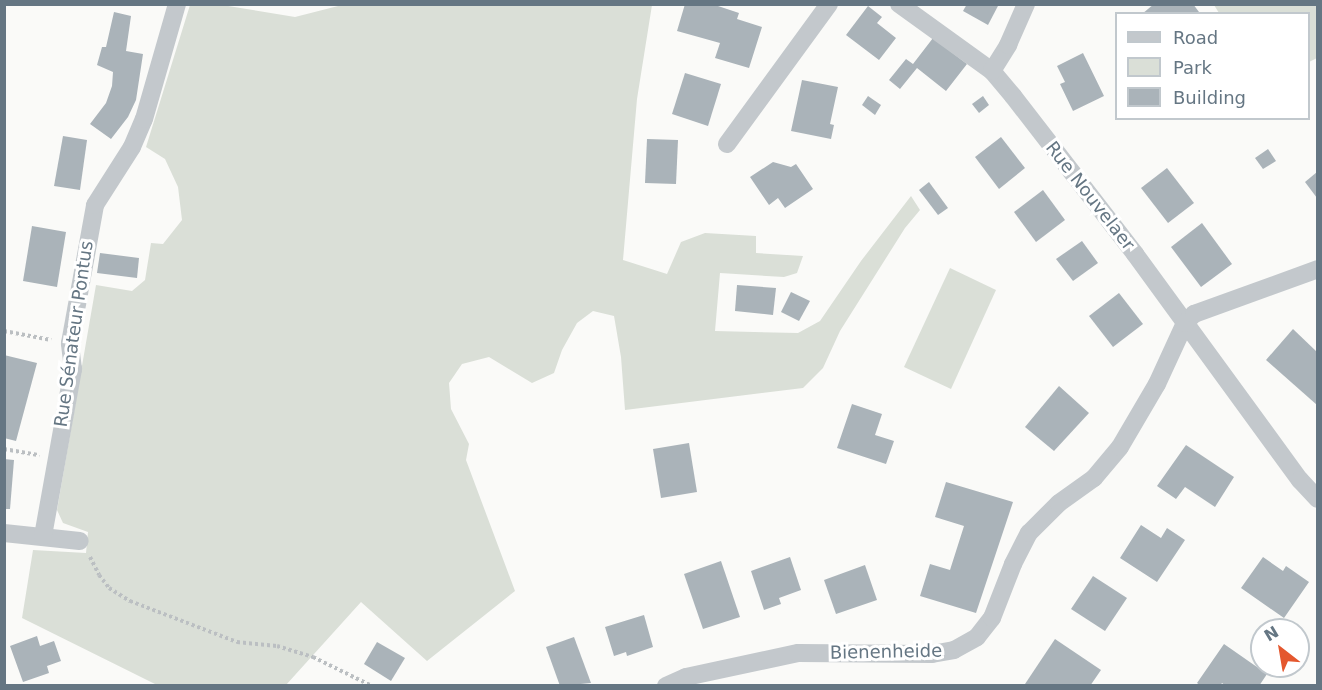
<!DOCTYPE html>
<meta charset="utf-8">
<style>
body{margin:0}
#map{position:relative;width:1322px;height:690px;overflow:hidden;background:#fafaf8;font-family:"DejaVu Sans",sans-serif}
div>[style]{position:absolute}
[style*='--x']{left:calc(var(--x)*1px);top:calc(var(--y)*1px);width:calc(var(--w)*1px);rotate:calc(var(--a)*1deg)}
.green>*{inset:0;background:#dadfd7}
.building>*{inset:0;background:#aab3b9}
.path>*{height:4px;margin-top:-2px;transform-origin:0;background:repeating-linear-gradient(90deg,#bbbfc2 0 3px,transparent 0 6px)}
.street>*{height:18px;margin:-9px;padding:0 9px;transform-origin:9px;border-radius:9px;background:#c3c8cc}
span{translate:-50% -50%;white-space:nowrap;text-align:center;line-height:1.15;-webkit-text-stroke:6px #fff;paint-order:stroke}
.street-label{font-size:18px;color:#657683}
.frame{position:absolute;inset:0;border:6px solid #657683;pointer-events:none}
.legend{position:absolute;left:1115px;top:12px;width:195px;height:108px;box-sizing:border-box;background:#fff;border:2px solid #c1c8cd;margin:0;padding:8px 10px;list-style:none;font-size:18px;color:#657683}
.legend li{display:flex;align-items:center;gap:12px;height:30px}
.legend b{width:30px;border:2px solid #c1c8cd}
.north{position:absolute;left:1250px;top:618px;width:60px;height:60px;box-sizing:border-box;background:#fff;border:2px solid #c1c8cd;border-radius:50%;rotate:329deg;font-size:16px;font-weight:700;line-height:24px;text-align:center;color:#657683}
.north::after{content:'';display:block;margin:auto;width:21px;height:27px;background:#e4572e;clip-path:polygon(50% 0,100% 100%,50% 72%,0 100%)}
</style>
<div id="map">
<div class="green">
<i style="clip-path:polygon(346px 4px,652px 5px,637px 99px,623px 260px,667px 274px,681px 242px,705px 233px,756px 236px,756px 253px,803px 256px,797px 273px,784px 277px,720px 273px,715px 331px,798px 333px,820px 321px,861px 261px,911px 196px,920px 210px,905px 228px,840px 331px,823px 368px,803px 388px,625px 410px,621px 357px,614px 316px,593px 311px,577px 323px,562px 350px,554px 373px,532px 383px,489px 357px,462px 364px,449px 383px,451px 409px,469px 444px,466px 460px,515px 591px,427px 661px,361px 602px,286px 685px,157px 685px,22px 618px,33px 550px,86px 553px,88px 532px,63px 523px,57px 510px,96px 285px,132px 291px,145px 280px,151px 243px,163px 244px,182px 220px,178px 187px,165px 159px,146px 147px,190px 5px,222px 5px,295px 17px)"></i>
<i style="clip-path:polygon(1214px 5px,1317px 5px,1317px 58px,1309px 62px,1308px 14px,1219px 13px)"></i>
<i style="clip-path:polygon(950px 268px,996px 290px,951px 389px,904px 367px)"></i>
</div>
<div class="building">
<i style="clip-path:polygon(685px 4px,712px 4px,739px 13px,737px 19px,762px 27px,749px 68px,715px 58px,720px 43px,677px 31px)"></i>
<i style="clip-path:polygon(967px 4px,999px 4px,988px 25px,963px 11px)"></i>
<i style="clip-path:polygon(1154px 4px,1193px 4px,1199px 12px,1142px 14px)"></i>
<i style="clip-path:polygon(868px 6px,882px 17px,877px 23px,896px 38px,879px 60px,846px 35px)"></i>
<i style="clip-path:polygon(114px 12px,131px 16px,126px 51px,143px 54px,136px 100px,128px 117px,111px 139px,90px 124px,106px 103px,112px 86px,113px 72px,97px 65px,102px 47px,106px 47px)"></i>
<i style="clip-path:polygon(933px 38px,967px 64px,946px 91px,917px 68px,900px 89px,889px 80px,906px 59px,913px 64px)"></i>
<i style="clip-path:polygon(1083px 53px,1104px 96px,1073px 111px,1060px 84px,1065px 82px,1057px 66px)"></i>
<i style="clip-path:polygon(685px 73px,721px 84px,708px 126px,672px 114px)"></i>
<i style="clip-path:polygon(802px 80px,838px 87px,830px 124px,834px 125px,831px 139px,791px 131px)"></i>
<i style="clip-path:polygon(868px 96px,881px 105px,875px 115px,862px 105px)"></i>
<i style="clip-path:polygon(983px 96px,989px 105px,979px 113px,972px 104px)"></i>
<i style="clip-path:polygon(63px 136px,87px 140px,80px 190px,54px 186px)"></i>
<i style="clip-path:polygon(1001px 137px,1025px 168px,999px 189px,975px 157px)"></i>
<i style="clip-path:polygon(647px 139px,678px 140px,676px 184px,645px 183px)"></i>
<i style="clip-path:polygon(1268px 149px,1276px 161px,1263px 169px,1255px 158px)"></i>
<i style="clip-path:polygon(773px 162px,791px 167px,796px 164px,813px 189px,785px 208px,778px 198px,769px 205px,750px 177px)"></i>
<i style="clip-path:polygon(1167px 168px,1194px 203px,1168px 223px,1141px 188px)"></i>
<i style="clip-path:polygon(1317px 172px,1317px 198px,1305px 182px)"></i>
<i style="clip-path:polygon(929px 182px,948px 208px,938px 215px,919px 190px)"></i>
<i style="clip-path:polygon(1043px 190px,1065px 220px,1036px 242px,1014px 212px)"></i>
<i style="clip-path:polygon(1202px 223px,1232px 264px,1201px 287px,1171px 247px)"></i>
<i style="clip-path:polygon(32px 226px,66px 232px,57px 287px,23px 281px)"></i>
<i style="clip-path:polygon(1082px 241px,1098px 263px,1073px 281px,1056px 259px)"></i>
<i style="clip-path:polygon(100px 253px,139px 258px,137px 278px,97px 273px)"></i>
<i style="clip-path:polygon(737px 285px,776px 288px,773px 315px,735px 311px)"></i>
<i style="clip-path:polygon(791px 292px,810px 301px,799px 321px,781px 312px)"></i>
<i style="clip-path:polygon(1119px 293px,1143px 324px,1113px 347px,1089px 316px)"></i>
<i style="clip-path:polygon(1293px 329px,1317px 352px,1317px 405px,1266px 360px)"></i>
<i style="clip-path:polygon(4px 355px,37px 363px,16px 441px,4px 438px)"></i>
<i style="clip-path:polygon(1059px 386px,1089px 413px,1054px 451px,1025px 427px)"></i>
<i style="clip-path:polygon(852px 404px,882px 414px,875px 435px,894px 441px,886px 464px,837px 448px)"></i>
<i style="clip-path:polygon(689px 443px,697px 492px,661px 498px,653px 449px)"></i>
<i style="clip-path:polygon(1186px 445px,1234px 477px,1215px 507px,1185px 487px,1176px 499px,1157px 486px)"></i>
<i style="clip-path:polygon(4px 459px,14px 460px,10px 509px,4px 509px)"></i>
<i style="clip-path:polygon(946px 482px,1013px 502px,976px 613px,920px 596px,930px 564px,950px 570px,964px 526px,935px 517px)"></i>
<i style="clip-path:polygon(1141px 525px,1161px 538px,1167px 528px,1185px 540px,1157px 582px,1120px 558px)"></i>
<i style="clip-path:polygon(790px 557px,801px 590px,779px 598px,781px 604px,764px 610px,751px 571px)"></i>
<i style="clip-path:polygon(1263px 557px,1283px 571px,1286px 566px,1309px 582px,1284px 618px,1241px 588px)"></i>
<i style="clip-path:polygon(721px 561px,740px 617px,703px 629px,684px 574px)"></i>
<i style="clip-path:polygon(865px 565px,877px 600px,836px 614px,824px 580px)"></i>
<i style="clip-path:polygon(1093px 576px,1127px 598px,1105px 631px,1071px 609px)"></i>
<i style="clip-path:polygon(644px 615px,653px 647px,627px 656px,626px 652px,614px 656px,605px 627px)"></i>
<i style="clip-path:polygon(37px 636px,40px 646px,54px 641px,61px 661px,47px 666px,49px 673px,23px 682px,10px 646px)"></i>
<i style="clip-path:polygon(574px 637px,591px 683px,560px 686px,546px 647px)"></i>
<i style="clip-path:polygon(1055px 639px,1101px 670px,1090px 686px,1025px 684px)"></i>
<i style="clip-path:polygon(377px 642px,405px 658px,391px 681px,364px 664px)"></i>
<i style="clip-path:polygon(1224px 644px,1267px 674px,1259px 686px,1226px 686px,1222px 683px,1220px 686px,1201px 686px,1197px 683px)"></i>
</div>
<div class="path">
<i style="--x:4;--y:331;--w:48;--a:10.8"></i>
<i style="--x:4;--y:449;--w:36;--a:10"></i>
<i style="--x:90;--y:557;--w:20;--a:63"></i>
<i style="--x:99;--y:575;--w:16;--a:52"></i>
<i style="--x:109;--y:588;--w:25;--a:32"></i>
<i style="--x:130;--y:601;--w:115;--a:21"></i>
<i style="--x:237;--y:642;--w:40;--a:5.7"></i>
<i style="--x:277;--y:646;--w:38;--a:17"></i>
<i style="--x:313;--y:657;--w:66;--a:26.2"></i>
</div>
<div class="street">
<i style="--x:899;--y:4;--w:115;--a:35.8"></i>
<i style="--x:992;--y:71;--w:33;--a:50"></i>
<i style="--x:1013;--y:96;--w:200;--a:52.3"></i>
<i style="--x:1135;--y:254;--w:280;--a:53.9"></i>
<i style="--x:1300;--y:480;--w:26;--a:47"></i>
<i style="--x:992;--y:71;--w:31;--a:-58"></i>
<i style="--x:1008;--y:45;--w:45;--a:-66.3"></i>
<i style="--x:727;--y:144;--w:173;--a:-53.9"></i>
<i style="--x:4;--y:533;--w:76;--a:6"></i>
<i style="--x:43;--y:536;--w:170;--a:-79.8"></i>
<i style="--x:73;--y:369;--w:26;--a:-97"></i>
<i style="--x:70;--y:343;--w:140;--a:-79.7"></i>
<i style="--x:95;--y:205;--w:69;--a:-57.5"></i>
<i style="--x:132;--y:147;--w:30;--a:-67"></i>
<i style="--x:144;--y:119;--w:120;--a:-74"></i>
<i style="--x:666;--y:686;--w:22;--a:-24"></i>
<i style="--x:686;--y:677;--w:115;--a:-12.1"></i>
<i style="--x:798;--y:653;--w:134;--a:0.4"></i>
<i style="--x:932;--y:654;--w:22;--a:-10"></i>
<i style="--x:954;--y:650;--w:26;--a:-29"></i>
<i style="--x:977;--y:637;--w:24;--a:-52"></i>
<i style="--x:992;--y:618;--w:58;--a:-68.7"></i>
<i style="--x:1013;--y:564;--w:35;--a:-63"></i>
<i style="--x:1029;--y:533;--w:42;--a:-45"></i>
<i style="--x:1059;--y:503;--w:43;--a:-35.5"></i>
<i style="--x:1094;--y:478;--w:40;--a:-50"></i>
<i style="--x:1120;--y:447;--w:73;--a:-59.6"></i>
<i style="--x:1157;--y:384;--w:67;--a:-65.3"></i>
<i style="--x:1185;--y:323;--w:13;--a:-45"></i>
<i style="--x:1194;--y:314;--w:132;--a:-19.9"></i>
</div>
<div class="street-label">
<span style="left:1090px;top:196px;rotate:52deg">Rue Nouvelaer</span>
<span style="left:74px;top:334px;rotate:-82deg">Rue Sénateur Pontus</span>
<span style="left:886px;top:652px;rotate:-1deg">Bienenheide</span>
</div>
<div class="frame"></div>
<ul class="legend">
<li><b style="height:8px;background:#c3c8cc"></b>Road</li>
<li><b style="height:16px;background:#dadfd7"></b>Park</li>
<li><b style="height:16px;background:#aab3b9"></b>Building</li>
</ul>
<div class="north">N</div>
</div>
